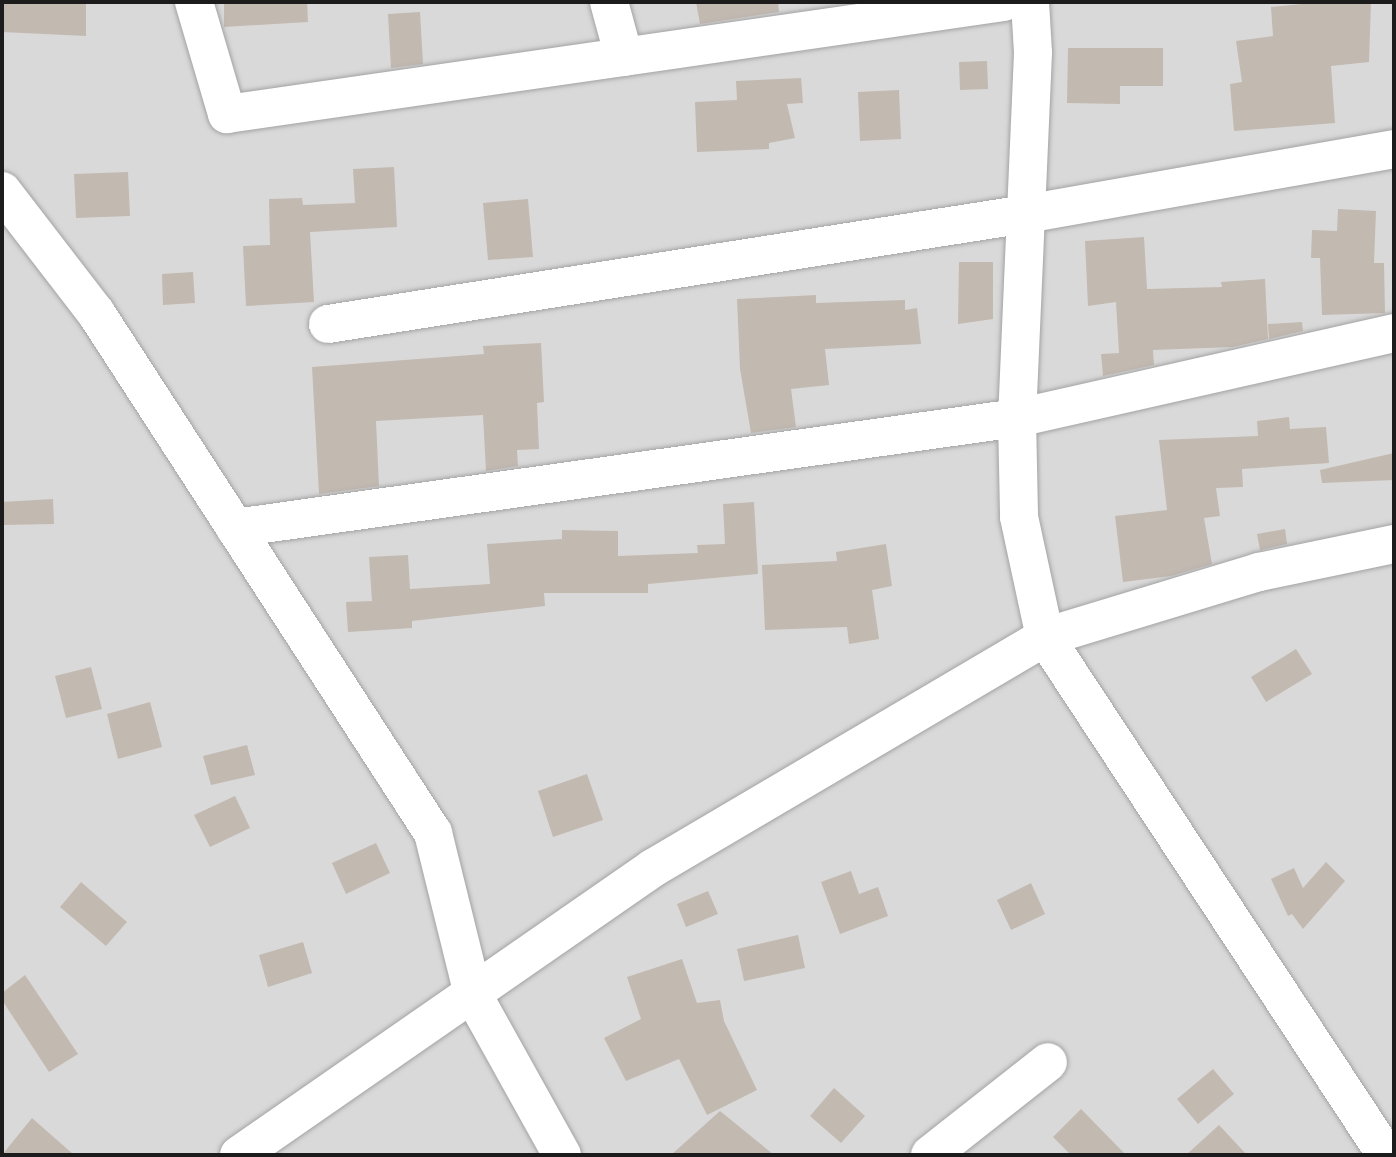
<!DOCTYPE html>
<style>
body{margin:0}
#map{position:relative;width:1396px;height:1157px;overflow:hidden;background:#eeeae2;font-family:Helvetica,sans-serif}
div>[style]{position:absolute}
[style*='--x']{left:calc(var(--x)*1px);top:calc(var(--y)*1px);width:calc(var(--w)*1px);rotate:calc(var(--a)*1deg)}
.residential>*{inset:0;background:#dad9d9}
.building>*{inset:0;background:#c2b9b1}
.roads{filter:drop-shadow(0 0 2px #a3a3a3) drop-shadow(0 0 2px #a3a3a3)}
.minor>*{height:38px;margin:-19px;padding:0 19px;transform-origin:19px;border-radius:19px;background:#fff}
.tertiary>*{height:38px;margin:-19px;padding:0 19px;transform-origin:19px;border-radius:19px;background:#fff}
span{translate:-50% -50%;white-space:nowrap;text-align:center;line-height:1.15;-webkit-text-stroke:5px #fff;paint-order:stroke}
.frame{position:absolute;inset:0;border:4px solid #1c1c1c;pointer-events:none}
</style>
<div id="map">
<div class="residential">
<i style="clip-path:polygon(2px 2px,1394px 2px,1394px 1155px,2px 1155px)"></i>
</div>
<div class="building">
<i style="clip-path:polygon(2px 2px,86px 2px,86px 36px,2px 32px)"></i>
<i style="clip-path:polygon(224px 2px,307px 2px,308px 22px,224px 27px)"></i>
<i style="clip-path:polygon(696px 2px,778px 2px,779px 12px,700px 24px)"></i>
<i style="clip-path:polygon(1323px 2px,1371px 2px,1369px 62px,1331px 66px,1335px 123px,1234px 131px,1230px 84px,1242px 82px,1236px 41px,1273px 36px,1271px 7px)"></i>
<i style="clip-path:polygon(420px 12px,423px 64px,391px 68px,388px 14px)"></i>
<i style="clip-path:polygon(1068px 48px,1163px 48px,1163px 86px,1120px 86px,1120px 104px,1067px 103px)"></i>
<i style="clip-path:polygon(987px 61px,988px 89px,960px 90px,959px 62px)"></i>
<i style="clip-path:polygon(801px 78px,803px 103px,787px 104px,795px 138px,769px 143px,769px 149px,697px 152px,695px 102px,737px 100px,736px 81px)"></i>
<i style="clip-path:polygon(899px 90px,901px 139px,860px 141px,858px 92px)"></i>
<i style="clip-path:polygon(394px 167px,397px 227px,310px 232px,314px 302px,246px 306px,243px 246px,270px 245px,269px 199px,302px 198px,303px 205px,355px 203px,353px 169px)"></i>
<i style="clip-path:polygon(128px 172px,130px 216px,76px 218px,74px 174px)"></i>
<i style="clip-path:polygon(528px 199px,533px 257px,488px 260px,483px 203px)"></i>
<i style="clip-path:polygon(1338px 209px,1376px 211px,1374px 263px,1384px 263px,1385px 313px,1322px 315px,1320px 258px,1311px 258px,1312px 230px,1337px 231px)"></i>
<i style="clip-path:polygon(1144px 237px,1147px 289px,1222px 287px,1221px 282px,1265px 279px,1268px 339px,1233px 347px,1153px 350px,1154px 365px,1103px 376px,1101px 354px,1119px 353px,1116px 302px,1088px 306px,1085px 241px)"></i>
<i style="clip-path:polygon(959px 262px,993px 262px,993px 319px,958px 324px)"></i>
<i style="clip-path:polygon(193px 272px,195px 303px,163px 305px,162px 274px)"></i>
<i style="clip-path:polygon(816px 295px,816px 303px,905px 300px,905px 310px,917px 308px,921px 344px,825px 349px,829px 385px,791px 389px,796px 427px,751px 433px,740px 369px,737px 299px)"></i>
<i style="clip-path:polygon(1302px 322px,1303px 331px,1269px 339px,1268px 324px)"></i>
<i style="clip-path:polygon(541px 343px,544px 402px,537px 403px,539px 449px,517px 450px,518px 466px,486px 471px,483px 415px,376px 421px,379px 486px,319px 494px,312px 367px,484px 354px,483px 346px)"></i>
<i style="clip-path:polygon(1289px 417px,1290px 429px,1326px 427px,1329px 463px,1242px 469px,1243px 487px,1216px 488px,1220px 516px,1204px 518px,1212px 564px,1171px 576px,1123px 582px,1115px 516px,1167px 510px,1159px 440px,1258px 436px,1257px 421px)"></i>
<i style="clip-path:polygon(1394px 453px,1394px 480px,1322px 483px,1320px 470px)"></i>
<i style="clip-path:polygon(53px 499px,54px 524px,2px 525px,2px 502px)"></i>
<i style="clip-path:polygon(754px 502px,758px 574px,648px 584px,648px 593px,544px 593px,545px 606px,412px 621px,412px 628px,348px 632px,346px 602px,372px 601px,369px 557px,408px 555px,410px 589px,490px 584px,487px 544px,562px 539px,562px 530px,618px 531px,618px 556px,698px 553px,697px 545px,725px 544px,723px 504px)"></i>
<i style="clip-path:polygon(1285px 529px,1287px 544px,1260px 550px,1257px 534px)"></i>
<i style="clip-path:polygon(886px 544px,892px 586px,872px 590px,879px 639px,849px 644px,847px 627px,765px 630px,762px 565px,837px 561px,836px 552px)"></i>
<i style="clip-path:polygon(1296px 649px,1312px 674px,1266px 702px,1251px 677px)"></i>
<i style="clip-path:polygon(91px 667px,102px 709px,66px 718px,55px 676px)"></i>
<i style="clip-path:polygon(150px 702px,162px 747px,118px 759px,107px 714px)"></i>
<i style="clip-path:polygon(247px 745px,255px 775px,211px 785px,203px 756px)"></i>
<i style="clip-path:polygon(587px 774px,603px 820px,553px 837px,538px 791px)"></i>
<i style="clip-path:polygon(235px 796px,250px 828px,210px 847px,194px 815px)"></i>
<i style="clip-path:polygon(376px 843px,390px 873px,346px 894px,332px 863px)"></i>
<i style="clip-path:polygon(1326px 862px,1345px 881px,1303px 929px,1292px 914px,1288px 916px,1271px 879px,1294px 868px,1303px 888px)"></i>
<i style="clip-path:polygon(851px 871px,859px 894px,878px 887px,888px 916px,840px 934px,821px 882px)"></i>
<i style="clip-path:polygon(81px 882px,127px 922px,106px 946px,60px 907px)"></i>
<i style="clip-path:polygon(1031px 883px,1045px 914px,1011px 930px,997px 900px)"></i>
<i style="clip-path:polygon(708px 891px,718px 914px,686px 927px,677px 904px)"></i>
<i style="clip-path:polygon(798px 935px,805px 968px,744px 981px,737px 949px)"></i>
<i style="clip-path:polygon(303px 942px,312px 973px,268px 987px,259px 955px)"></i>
<i style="clip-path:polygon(682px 959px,697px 1003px,720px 1000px,724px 1021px,757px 1090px,707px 1115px,679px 1059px,626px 1081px,604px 1038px,641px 1019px,627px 977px)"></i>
<i style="clip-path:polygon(25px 975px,78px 1054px,49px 1072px,2px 1000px,2px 993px)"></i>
<i style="clip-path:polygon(1213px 1069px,1234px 1094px,1198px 1124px,1177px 1099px)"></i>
<i style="clip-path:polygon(834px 1088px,865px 1116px,841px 1143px,810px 1116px)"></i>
<i style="clip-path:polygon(1081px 1109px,1126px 1155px,1071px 1155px,1053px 1137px)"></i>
<i style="clip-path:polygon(720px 1111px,774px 1155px,671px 1155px)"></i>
<i style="clip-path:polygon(32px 1118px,74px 1155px,2px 1155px)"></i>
<i style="clip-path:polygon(1219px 1125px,1247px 1155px,1186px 1155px)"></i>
</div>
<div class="roads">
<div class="minor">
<i style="--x:194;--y:2;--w:117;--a:73.6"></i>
<i style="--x:227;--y:114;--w:785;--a:-8.2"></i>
<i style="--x:609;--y:2;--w:57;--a:74.7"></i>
<i style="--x:2;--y:191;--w:154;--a:52.4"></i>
<i style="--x:96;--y:313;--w:620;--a:57.05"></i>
<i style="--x:433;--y:833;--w:167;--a:76.1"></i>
<i style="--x:473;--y:995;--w:183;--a:60.9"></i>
<i style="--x:328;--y:324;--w:707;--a:-8.96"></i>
<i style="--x:1026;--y:214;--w:374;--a:-10"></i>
<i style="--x:235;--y:528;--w:790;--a:-8.01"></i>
<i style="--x:1017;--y:418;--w:386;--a:-12.7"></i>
<i style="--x:239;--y:1155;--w:504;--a:-34.73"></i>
<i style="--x:653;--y:868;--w:455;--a:-30.5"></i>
<i style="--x:1045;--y:637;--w:224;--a:-16.9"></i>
<i style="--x:1259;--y:572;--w:138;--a:-11.7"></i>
<i style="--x:930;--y:1155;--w:150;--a:-38.2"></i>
</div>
<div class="tertiary">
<i style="--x:1030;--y:2;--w:51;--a:86.6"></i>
<i style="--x:1033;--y:53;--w:365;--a:92.5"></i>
<i style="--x:1017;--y:418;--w:99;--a:88.8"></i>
<i style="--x:1019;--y:517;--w:123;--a:77.8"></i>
<i style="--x:1045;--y:637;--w:620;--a:56.64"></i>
</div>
</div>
<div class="frame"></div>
</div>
